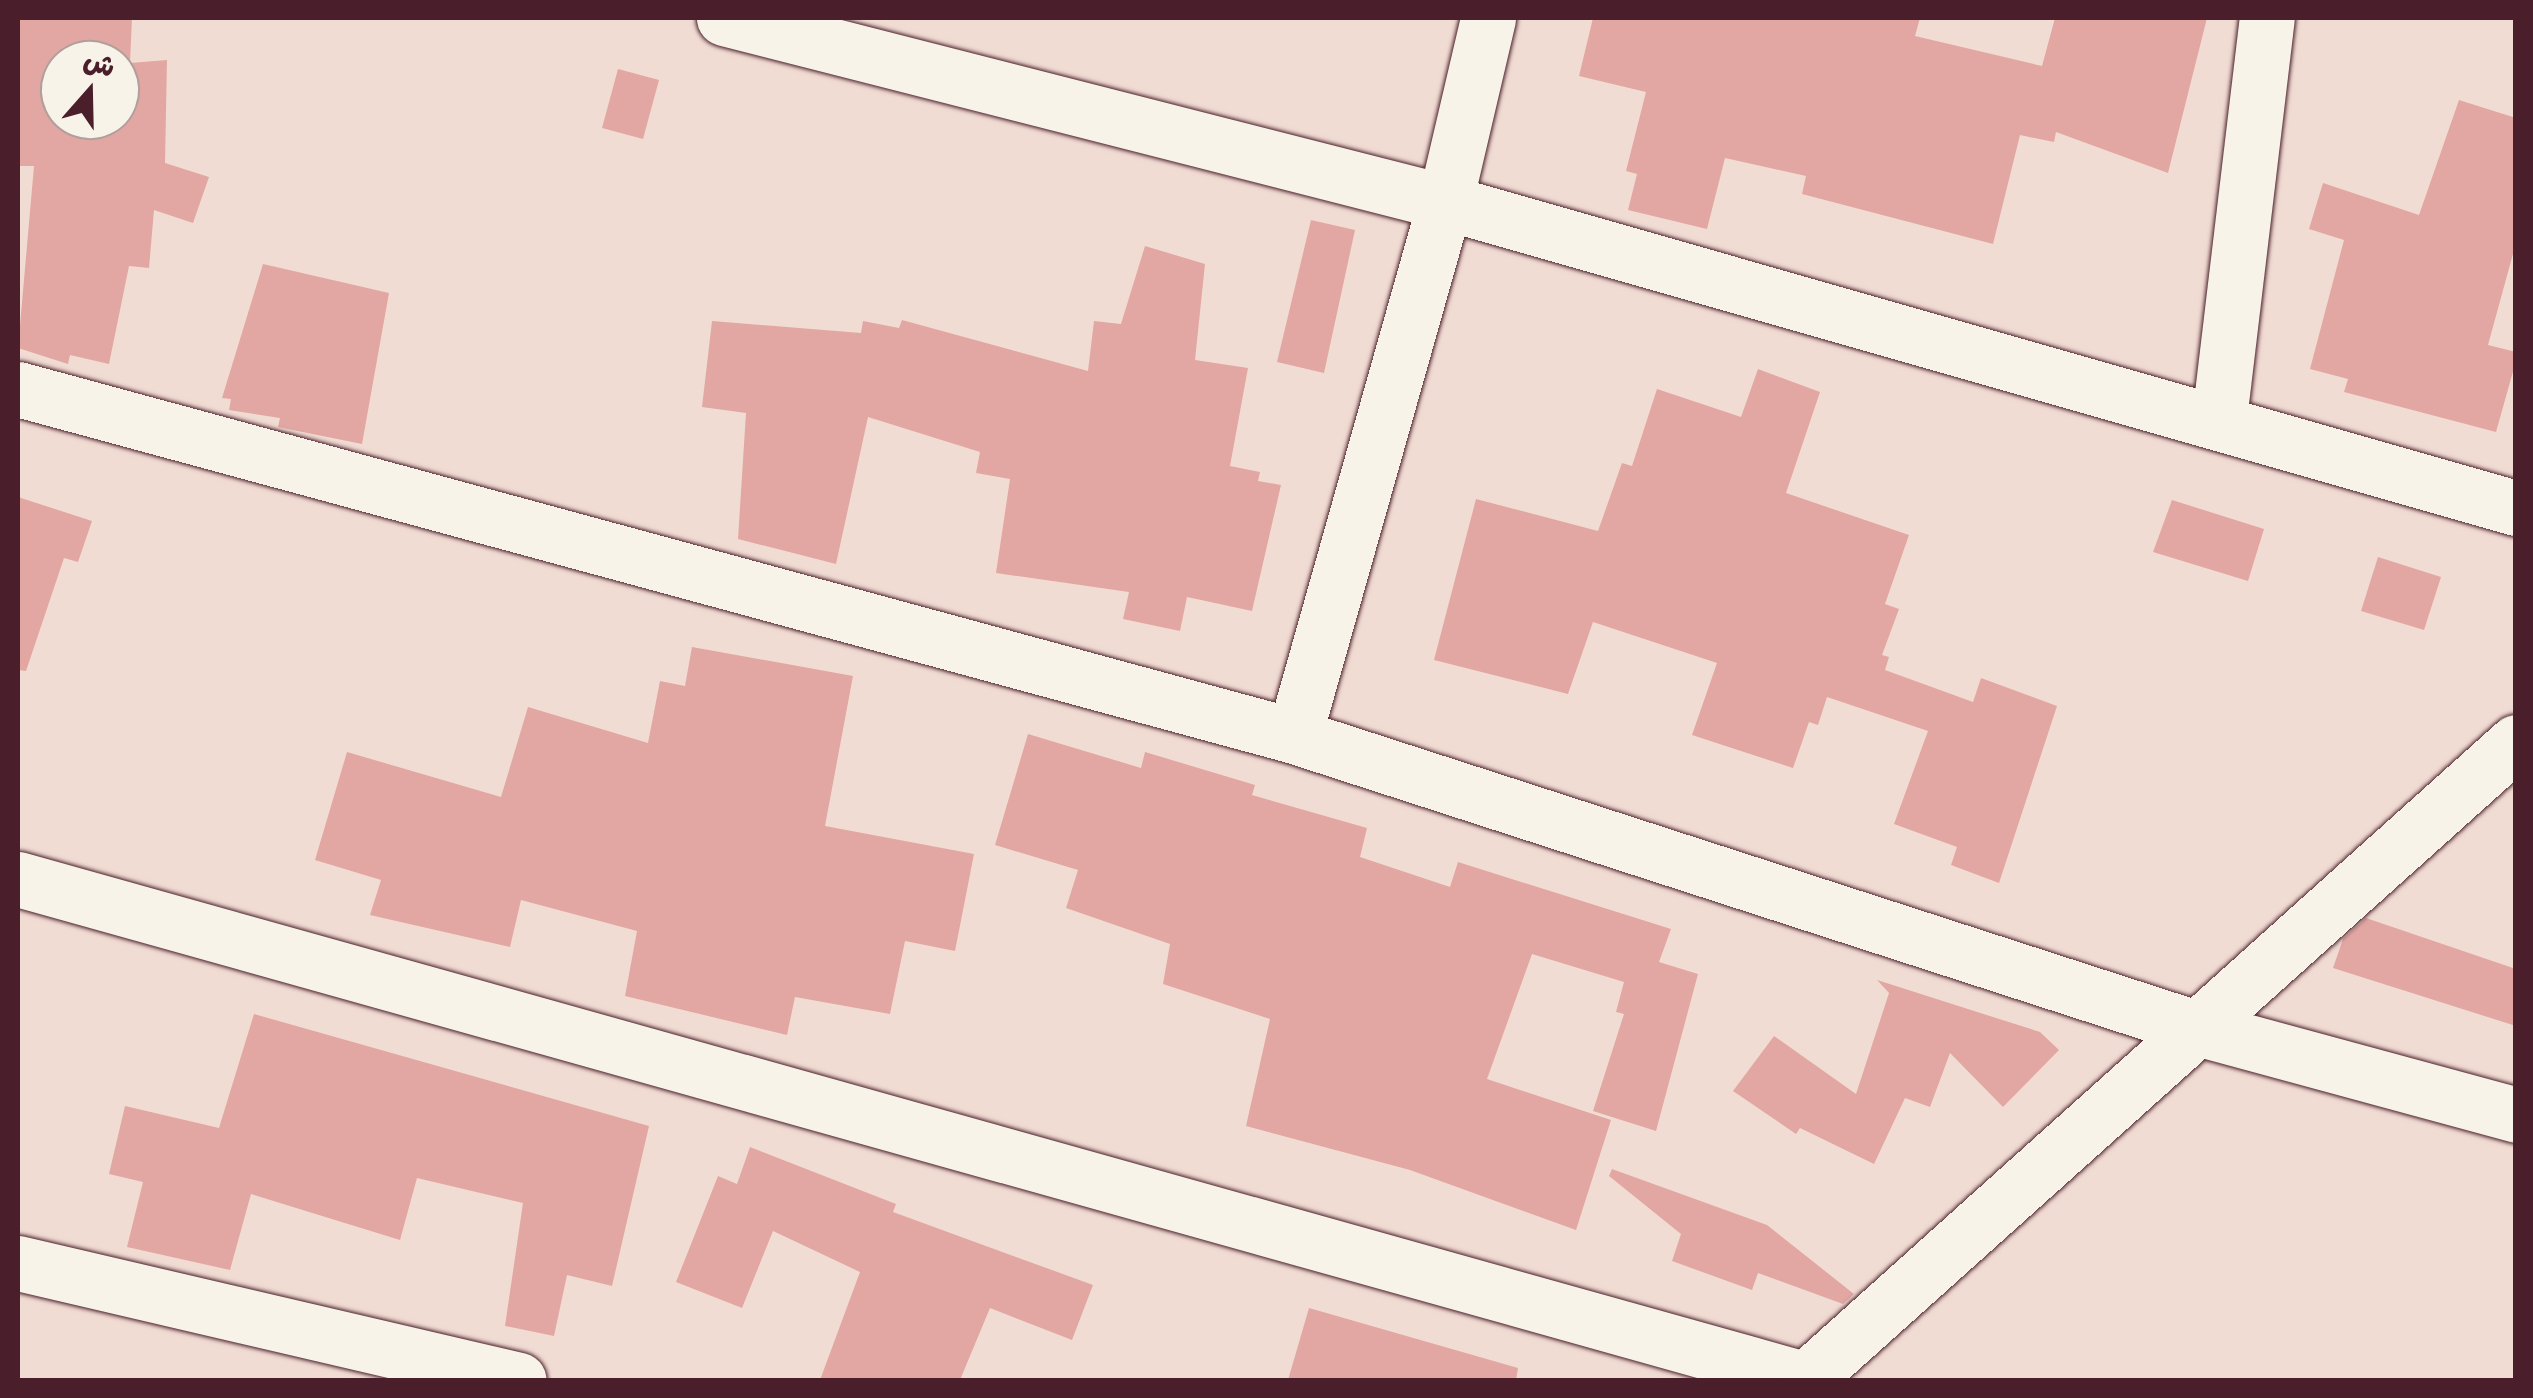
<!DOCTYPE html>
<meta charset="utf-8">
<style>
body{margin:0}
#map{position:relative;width:2533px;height:1398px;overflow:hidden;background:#f1dcd3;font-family:Caveat,"Playpen Sans Arabic",sans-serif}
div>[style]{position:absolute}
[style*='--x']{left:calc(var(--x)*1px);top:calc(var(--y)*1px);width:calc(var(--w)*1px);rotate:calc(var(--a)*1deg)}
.building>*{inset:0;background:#e2a7a2}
.roads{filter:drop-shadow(0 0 2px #4a1f2b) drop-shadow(0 0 2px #4a1f2b)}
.minor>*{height:55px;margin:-27.5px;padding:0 27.5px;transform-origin:27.5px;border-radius:27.5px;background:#f7f3e8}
.tertiary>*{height:55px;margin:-27.5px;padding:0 27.5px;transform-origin:27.5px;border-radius:27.5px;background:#f7f3e8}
span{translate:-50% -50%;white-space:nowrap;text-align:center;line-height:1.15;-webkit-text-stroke:8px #f7f3e8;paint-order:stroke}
.frame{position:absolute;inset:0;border:20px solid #4a1f2b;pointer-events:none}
.north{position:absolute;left:40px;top:40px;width:100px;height:100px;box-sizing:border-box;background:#f7f3e8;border:2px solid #b29e9c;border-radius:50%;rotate:20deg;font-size:28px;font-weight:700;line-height:40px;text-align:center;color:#4a1f2b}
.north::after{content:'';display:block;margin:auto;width:35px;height:45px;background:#4a1f2b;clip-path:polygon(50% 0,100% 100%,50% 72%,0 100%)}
</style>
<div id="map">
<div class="building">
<i style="clip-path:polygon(evenodd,18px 18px,132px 18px,130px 63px,167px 60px,165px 163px,209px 177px,193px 223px,154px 210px,149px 268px,129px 266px,109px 364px,70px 355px,68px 364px,18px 348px,34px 166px,18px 166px,18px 18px,60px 60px,120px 60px,120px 120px,60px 120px,60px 60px)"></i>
<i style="clip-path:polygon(1593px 18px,1920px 18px,1915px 36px,2042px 66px,2055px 18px,2207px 18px,2168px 173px,2056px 132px,2054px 142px,2020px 135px,1993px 244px,1802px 194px,1806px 176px,1725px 158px,1707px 229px,1628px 210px,1637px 174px,1626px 171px,1646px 92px,1579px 76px)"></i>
<i style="clip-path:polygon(618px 69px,659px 80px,643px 139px,602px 128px)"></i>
<i style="clip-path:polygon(2459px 100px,2516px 118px,2516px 243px,2488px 345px,2516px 352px,2516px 361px,2496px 432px,2344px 392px,2348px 379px,2310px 369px,2344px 240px,2309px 229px,2323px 183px,2419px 215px)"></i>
<i style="clip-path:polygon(1311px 220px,1355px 230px,1324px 373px,1277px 362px)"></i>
<i style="clip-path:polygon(1145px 246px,1205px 264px,1195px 360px,1248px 368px,1230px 466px,1260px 472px,1258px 481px,1281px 485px,1252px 611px,1187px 597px,1180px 631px,1123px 619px,1129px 592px,996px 573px,1010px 479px,976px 473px,980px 452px,868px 417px,836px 564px,738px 539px,746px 413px,702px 407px,712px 321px,861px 333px,863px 321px,899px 328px,902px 320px,1088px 371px,1094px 321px,1121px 324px)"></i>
<i style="clip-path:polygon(263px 264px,389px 293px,362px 444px,278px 427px,280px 418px,229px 410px,231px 399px,222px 398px)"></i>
<i style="clip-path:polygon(1758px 369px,1820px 392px,1786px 493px,1909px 535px,1885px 604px,1899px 609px,1882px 655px,1889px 657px,1885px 670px,1973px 702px,1981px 678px,2057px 706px,1999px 883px,1951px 865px,1957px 847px,1894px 824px,1928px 731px,1827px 697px,1818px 725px,1809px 722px,1793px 768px,1692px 735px,1717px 663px,1593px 622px,1568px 694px,1434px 660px,1476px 499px,1598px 531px,1622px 463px,1632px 466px,1657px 389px,1741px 417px)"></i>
<i style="clip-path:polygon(18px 497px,92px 521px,78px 562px,64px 558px,26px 671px,18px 670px)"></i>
<i style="clip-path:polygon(2172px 500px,2264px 529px,2248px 581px,2153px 552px)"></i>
<i style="clip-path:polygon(2378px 557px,2441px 577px,2424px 630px,2361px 611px)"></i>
<i style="clip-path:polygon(692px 647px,853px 676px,825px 826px,974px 854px,955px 951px,905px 941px,890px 1014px,795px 997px,787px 1035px,625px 996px,637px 931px,521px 900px,510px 947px,370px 915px,381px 880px,315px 860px,347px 752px,501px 797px,528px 707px,648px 743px,660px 681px,685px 686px)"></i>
<i style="clip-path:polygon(1028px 734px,1141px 768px,1145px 752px,1255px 785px,1252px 795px,1367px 828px,1360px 857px,1450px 887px,1458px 862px,1671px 929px,1659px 962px,1698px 974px,1656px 1131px,1593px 1111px,1624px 1014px,1616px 1012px,1624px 982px,1532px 954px,1487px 1079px,1611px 1120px,1576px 1230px,1410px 1170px,1246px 1126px,1270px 1019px,1163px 984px,1170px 944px,1066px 908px,1078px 870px,995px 845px)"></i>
<i style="clip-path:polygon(2366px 918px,2516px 969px,2516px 1026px,2333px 968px,2343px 939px)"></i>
<i style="clip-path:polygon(1877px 980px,2040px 1032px,2059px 1050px,2003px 1107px,1950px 1053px,1930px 1107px,1905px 1098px,1874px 1164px,1800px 1128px,1796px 1134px,1733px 1091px,1774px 1036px,1856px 1094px,1889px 993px)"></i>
<i style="clip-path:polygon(254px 1014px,649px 1126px,612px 1286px,567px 1275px,554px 1336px,505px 1326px,523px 1203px,417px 1178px,400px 1240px,251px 1194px,230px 1270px,127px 1247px,143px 1182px,109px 1174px,125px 1106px,219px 1128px)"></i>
<i style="clip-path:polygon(750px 1147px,896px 1204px,893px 1212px,1093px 1285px,1072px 1340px,990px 1308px,960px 1380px,820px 1380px,860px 1272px,773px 1231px,742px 1308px,676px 1282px,718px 1176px,737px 1184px)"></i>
<i style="clip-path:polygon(1612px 1169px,1767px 1225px,1854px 1294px,1843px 1304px,1758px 1273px,1752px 1290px,1672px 1261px,1681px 1234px,1609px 1176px)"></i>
<i style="clip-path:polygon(1309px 1308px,1518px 1368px,1516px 1380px,1288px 1380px)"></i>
</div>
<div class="roads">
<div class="minor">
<i style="--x:18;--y:389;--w:1322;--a:15.21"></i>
<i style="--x:1294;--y:736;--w:945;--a:17.94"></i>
<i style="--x:2193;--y:1027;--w:335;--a:15.2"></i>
<i style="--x:2219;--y:419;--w:404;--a:-83.2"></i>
<i style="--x:1294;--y:736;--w:555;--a:-74.21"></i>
<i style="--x:1445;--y:202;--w:189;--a:-76.8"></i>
<i style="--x:18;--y:879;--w:1858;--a:15.64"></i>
<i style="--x:18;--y:1263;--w:514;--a:13.14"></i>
<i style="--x:1805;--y:1380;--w:955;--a:-41.9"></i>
</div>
<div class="tertiary">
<i style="--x:724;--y:18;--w:744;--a:14.32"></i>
<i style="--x:1445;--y:202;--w:1114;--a:15.95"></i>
</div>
</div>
<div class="frame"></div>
<div class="north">ش</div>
</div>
